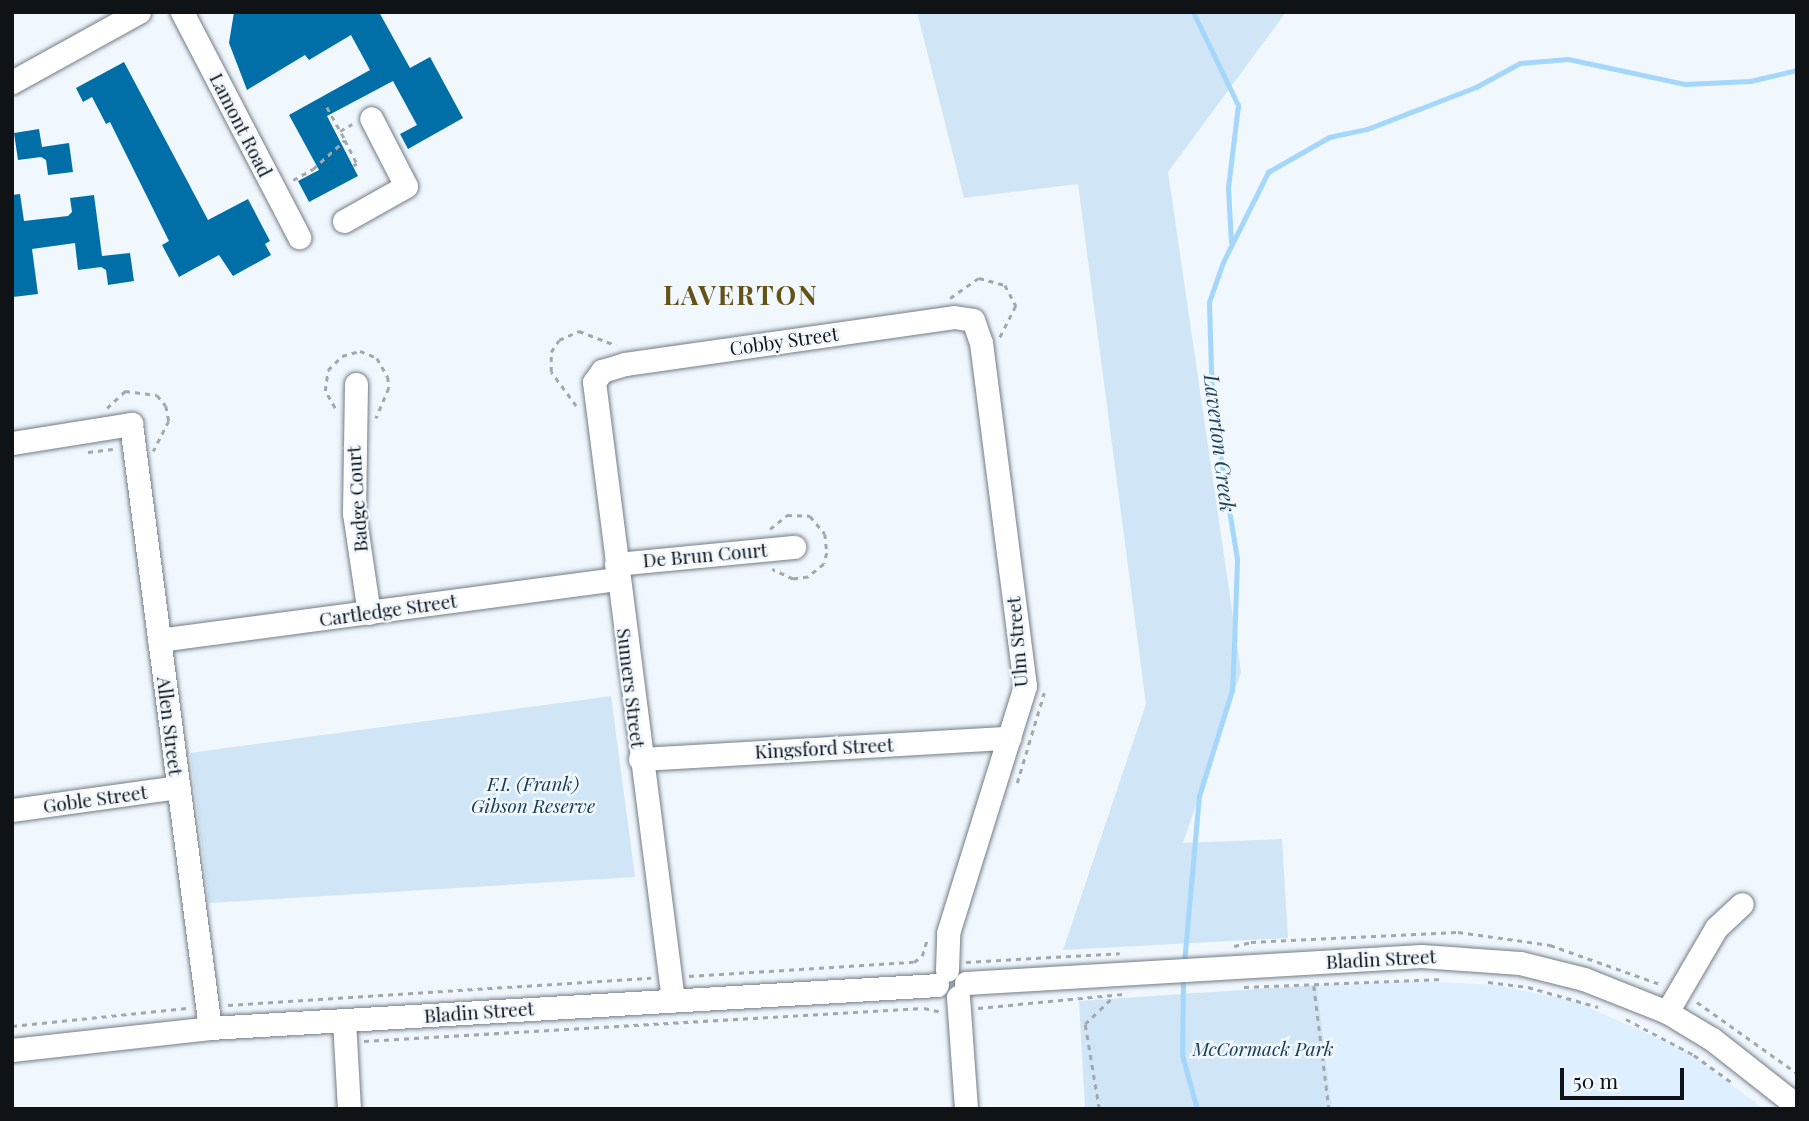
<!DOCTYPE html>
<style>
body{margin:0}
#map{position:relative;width:1809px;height:1121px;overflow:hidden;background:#f0f7fd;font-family:"Playfair Display",serif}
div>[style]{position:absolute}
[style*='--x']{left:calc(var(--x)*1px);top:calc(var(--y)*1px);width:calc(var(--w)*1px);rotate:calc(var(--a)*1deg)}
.built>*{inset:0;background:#def0ff}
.green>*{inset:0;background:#d0e6f7}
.stream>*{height:5px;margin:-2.5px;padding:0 2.5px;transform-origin:2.5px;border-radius:2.5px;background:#a5d6fb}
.building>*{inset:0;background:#006fa7}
.path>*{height:2.5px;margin-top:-1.25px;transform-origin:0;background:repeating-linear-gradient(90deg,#a3a8ad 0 5px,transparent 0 10px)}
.roads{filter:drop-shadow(0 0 2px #727d85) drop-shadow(0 0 2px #727d85)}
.minor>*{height:23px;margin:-11.5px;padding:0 11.5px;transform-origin:11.5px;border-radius:11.5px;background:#fff}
span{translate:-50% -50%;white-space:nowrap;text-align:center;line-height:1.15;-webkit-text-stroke:5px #f0f7fd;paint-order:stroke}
.street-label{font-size:19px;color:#0f1316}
.park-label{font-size:19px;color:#143952;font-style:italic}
.water-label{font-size:21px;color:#1b4059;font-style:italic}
.district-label{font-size:26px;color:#645216;font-weight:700;letter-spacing:2px}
.frame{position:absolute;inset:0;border:14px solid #0f1316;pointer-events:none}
.scale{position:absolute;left:1560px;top:1068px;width:124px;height:32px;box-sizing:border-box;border:4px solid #0f1316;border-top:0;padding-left:9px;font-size:21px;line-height:24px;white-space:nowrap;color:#0f1316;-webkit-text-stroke:5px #f0f7fd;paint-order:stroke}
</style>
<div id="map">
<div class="built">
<i style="clip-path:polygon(1416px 981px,1495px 985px,1574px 1001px,1687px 1051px,1764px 1109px,1332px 1109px,1317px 985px)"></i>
</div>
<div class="green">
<i style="clip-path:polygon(917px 12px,1286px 12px,1168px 172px,1241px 672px,1183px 843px,1282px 839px,1288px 938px,1063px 950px,1146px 704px,1078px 184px,964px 198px)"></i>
<i style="clip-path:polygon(611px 696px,635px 877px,209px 903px,190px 753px)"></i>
<i style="clip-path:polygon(1317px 985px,1332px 1109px,1085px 1109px,1079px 1001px)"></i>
</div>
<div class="stream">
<i style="--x:1193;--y:12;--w:103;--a:64.2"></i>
<i style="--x:1238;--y:105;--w:84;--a:96.9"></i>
<i style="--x:1228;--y:188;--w:54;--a:86.8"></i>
<i style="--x:1184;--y:963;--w:168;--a:-84.9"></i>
<i style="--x:1199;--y:796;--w:111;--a:-72.7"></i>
<i style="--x:1232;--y:690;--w:44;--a:-87.4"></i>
<i style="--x:1234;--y:646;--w:87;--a:-88"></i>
<i style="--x:1237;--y:559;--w:157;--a:-99.2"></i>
<i style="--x:1212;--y:404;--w:102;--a:-91.7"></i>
<i style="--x:1209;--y:302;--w:42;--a:-70.7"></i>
<i style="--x:1223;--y:262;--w:101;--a:-63.4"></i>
<i style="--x:1268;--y:172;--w:70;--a:-29.8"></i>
<i style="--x:1329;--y:137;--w:39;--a:-12"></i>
<i style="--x:1367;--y:129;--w:56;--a:-21"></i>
<i style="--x:1419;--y:109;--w:61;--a:-21.1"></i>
<i style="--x:1476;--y:87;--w:50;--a:-28.6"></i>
<i style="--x:1520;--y:63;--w:48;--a:-4.8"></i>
<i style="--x:1568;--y:59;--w:120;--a:12.1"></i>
<i style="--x:1685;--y:84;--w:65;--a:-2.6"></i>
<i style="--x:1750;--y:81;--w:48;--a:-13.2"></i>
<i style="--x:1183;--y:976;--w:79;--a:90.7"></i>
<i style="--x:1182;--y:1055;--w:56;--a:74.5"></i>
</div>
<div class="building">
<i style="clip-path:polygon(234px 12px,379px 12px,410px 68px,430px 57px,463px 118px,408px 149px,400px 134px,417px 125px,393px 81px,327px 116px,358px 176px,309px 202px,298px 181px,319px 170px,289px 115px,370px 70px,351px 35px,309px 60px,305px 55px,247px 90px,229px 43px)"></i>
<i style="clip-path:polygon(124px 62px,208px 220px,248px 199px,270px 241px,265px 244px,271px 255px,233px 276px,219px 255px,179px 277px,162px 245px,169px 241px,110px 122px,106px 124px,92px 97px,83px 102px,76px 88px)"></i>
<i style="clip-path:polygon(39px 129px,42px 147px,69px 143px,73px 172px,48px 175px,46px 160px,41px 157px,18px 160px,14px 133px)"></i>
<i style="clip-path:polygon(20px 194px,24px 221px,68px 216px,72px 212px,70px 198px,94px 195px,102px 256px,130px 253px,134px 281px,108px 285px,106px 270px,101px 267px,78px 270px,75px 243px,32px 249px,38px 294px,13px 297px,12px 195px)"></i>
</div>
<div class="path">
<i style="--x:327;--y:107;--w:38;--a:61"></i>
<i style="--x:340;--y:131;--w:14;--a:-30"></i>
<i style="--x:293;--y:180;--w:23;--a:-29"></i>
<i style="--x:313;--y:169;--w:43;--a:-42.2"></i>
<i style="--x:345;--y:140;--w:27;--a:63"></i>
<i style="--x:357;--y:164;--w:4;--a:153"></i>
<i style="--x:950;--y:298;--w:35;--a:-35"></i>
<i style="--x:979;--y:278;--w:27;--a:15"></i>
<i style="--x:1005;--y:285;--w:24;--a:62"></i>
<i style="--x:1016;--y:306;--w:37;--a:117"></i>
<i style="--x:576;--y:406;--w:42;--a:-126.3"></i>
<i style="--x:551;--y:372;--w:20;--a:-90"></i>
<i style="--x:551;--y:352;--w:14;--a:-56"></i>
<i style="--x:559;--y:340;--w:22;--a:-24"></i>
<i style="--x:579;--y:331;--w:40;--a:21"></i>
<i style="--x:107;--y:408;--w:25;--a:-43"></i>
<i style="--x:125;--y:391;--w:32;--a:7"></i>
<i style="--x:157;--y:395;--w:14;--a:51"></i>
<i style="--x:166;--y:406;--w:15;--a:79"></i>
<i style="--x:169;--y:421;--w:34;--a:117"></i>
<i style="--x:335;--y:408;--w:20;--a:-120"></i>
<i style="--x:325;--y:391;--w:21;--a:-82"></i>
<i style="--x:328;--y:370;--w:20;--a:-45"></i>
<i style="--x:342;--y:356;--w:19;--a:-16"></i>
<i style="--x:360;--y:351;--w:18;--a:22"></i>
<i style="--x:377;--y:358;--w:22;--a:60"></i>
<i style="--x:388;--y:377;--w:11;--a:85"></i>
<i style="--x:389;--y:388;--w:33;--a:113"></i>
<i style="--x:88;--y:452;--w:25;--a:-7"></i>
<i style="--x:770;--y:529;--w:22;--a:-39"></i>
<i style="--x:787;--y:515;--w:23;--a:2"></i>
<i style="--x:810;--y:516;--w:23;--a:50"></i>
<i style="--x:825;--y:534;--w:19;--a:84"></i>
<i style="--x:827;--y:553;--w:11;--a:105"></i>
<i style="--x:824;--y:564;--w:21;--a:141"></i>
<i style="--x:808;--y:577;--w:15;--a:172"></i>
<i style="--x:793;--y:579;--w:23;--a:-155"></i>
<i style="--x:1017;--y:783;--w:94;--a:-73.3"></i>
<i style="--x:1234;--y:946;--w:17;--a:-13"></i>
<i style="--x:1251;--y:942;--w:207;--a:-2.8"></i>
<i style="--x:1458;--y:932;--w:93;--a:8"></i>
<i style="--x:1550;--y:945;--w:117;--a:19.5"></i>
<i style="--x:966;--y:962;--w:154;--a:-3.3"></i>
<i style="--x:689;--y:976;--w:225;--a:-3.6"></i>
<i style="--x:914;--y:962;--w:10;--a:-37"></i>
<i style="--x:922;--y:956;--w:17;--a:-73"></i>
<i style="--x:1488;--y:982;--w:40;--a:7.1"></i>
<i style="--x:1528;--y:987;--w:73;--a:15.9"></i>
<i style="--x:1314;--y:986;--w:124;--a:83"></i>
<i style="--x:1244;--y:987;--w:199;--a:-2.3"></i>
<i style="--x:1697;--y:1002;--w:123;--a:35.4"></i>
<i style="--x:228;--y:1005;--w:424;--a:-3.7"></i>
<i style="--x:924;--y:1008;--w:17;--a:13"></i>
<i style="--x:978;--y:1008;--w:146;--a:-5.5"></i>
<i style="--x:1626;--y:1019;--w:77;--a:27.9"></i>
<i style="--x:1694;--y:1055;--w:49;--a:35.9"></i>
<i style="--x:12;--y:1026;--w:176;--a:-5.9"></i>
<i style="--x:364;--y:1041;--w:560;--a:-3.38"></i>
<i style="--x:1099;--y:1109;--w:86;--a:-99.4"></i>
<i style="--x:1085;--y:1024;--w:39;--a:-44"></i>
</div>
<div class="roads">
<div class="minor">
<i style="--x:182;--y:12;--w:254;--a:62.5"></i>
<i style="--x:12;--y:82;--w:145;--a:-28.9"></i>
<i style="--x:344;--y:221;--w:71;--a:-29.4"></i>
<i style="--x:406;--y:186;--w:76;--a:-117.2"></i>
<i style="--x:356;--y:384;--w:129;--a:90.9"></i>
<i style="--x:354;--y:513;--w:101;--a:81.5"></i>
<i style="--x:12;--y:443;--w:121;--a:-9.1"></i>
<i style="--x:131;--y:424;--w:609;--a:82.55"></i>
<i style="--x:616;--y:564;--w:179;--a:-5.5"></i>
<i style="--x:159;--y:640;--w:463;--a:-7.6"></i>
<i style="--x:640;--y:759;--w:370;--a:-3.3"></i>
<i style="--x:12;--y:810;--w:168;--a:-7.9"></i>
<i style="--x:947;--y:970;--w:37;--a:-88"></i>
<i style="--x:948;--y:933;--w:259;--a:-72.7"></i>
<i style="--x:1025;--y:686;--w:346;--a:-97.3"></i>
<i style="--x:981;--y:343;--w:24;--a:-109"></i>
<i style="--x:966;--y:983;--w:456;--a:-3.4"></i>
<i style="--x:1421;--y:956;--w:99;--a:4"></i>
<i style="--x:1520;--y:963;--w:66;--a:14"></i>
<i style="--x:1584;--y:979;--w:89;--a:21.7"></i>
<i style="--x:1667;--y:1012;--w:52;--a:31"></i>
<i style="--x:1712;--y:1039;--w:108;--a:38.2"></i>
<i style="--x:958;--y:997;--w:112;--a:85.9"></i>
<i style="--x:673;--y:1000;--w:623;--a:-97.28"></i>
<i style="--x:594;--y:382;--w:14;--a:-54"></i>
<i style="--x:602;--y:371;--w:24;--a:-17"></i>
<i style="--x:625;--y:364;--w:332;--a:-8.1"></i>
<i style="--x:954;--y:317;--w:19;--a:9"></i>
<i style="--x:1667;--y:1012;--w:97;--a:-59.7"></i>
<i style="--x:1716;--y:928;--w:35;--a:-43"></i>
<i style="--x:344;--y:1020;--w:89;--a:86.8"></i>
<i style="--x:12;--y:1050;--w:199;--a:-6.3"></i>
<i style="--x:210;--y:1028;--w:728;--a:-3.38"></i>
</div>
</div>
<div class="street-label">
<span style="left:241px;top:125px;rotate:63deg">Lamont Road</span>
<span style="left:784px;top:341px;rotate:-8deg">Cobby Street</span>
<span style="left:357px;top:499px;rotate:-94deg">Badge Court</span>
<span style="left:705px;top:555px;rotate:-5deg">De Brun Court</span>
<span style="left:388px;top:610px;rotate:-8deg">Cartledge Street</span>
<span style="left:1017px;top:642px;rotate:-95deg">Ulm Street</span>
<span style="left:631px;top:688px;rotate:83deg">Sumers Street</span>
<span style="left:170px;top:726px;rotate:83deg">Allen Street</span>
<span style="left:824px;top:748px;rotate:-3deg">Kingsford Street</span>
<span style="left:95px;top:799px;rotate:-8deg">Goble Street</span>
<span style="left:1381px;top:959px;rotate:-3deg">Bladin Street</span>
<span style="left:479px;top:1012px;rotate:-4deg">Bladin Street</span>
</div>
<div class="park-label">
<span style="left:533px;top:795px">F.I. (Frank)<br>Gibson Reserve</span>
<span style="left:1263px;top:1049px">McCormack Park</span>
</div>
<div class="water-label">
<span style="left:1221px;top:443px;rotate:83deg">Laverton Creek</span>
</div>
<div class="district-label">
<span style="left:741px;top:295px">LAVERTON</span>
</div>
<div class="frame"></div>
<div class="scale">50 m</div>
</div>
